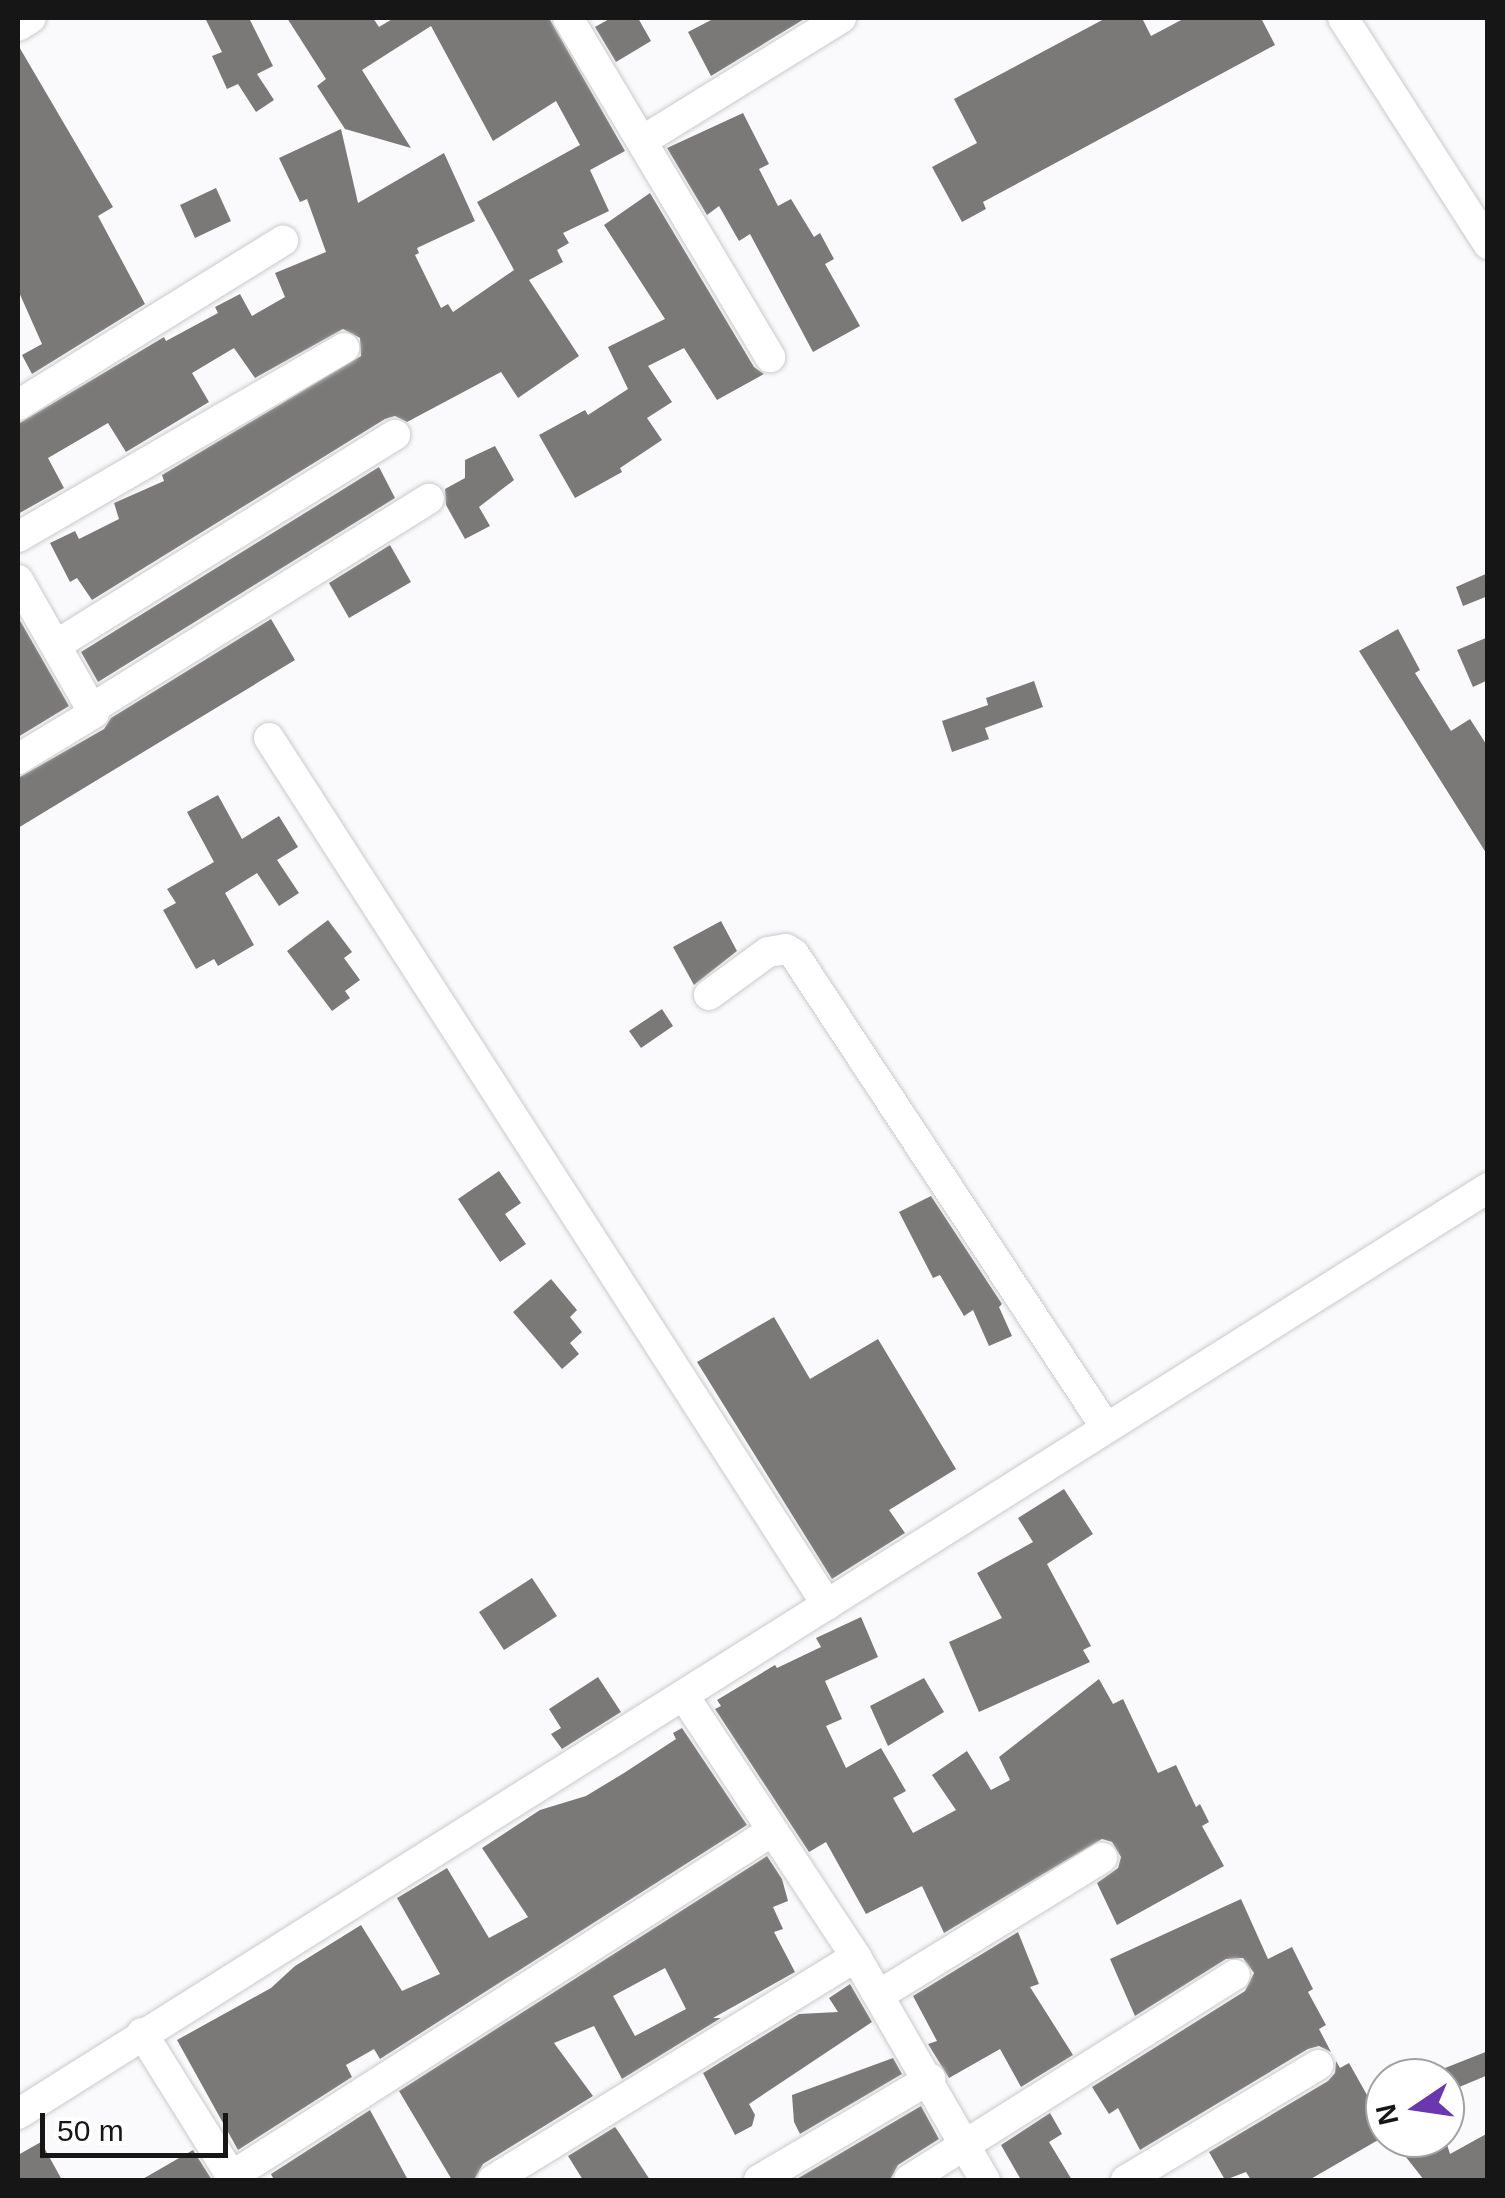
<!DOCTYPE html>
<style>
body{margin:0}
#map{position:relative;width:1505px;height:2198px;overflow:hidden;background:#fafafc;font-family:Helvetica,sans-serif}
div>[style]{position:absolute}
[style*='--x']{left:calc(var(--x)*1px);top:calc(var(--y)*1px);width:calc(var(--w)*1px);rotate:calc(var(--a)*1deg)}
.building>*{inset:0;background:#7b7978}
.roads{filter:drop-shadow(0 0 2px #c9cacc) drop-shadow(0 0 2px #c9cacc)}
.street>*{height:30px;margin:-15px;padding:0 15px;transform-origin:15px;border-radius:15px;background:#fff}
span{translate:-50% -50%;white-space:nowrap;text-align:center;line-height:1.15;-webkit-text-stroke:10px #fff;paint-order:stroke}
.frame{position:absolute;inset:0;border:20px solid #161617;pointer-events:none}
.north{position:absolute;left:1365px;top:2058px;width:100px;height:100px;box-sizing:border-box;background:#fff;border:2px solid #a2a2a2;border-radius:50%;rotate:257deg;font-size:28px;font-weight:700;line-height:40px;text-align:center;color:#161617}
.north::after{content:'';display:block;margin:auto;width:35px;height:45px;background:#6a37ae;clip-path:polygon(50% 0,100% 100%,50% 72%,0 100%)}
.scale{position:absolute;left:40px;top:2113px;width:188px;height:45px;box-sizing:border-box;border:5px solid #161617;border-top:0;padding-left:12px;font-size:30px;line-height:35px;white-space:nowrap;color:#161617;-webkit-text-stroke:8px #fff;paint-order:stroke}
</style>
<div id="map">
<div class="building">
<i style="clip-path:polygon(205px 18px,249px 18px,273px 66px,257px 74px,274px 100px,256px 112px,238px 84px,227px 89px,212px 56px,222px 52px)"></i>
<i style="clip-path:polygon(287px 18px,373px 18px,379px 27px,394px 18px,549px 18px,625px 151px,590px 170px,609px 211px,563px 233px,569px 243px,557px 250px,563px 262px,529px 280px,579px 356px,518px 398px,501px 372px,407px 422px,395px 416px,385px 419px,92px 600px,77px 578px,70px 582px,50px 543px,75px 531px,79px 539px,119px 519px,114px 503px,164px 481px,162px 475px,361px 356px,360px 338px,343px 329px,255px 378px,234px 348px,192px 373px,209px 402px,126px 452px,108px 423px,48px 458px,64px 488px,18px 514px,18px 424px,164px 337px,166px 341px,218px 313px,215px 307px,240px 294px,252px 316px,285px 297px,275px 273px,326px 252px,307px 199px,300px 202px,279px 158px,341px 129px,358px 203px,444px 153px,475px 221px,417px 248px,419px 253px,415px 255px,441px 308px,448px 304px,453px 312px,514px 270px,477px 202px,580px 145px,556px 101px,493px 141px,431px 26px,362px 70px,411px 148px,345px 129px,317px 86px,326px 79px)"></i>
<i style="clip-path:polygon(611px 18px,638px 18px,651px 41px,616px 62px,595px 27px)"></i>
<i style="clip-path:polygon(715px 18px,806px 18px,711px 76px,688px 32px)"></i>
<i style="clip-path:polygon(1106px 18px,1142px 18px,1151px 36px,1185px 18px,1261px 18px,1275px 45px,983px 202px,986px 209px,962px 222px,932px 167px,977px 143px,954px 99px)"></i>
<i style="clip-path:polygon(18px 45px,113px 207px,98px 216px,145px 304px,32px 374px,22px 355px,42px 344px,18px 290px)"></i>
<i style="clip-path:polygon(743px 113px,769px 164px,759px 169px,778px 206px,791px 199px,814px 237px,820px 233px,834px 259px,825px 264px,860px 326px,813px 352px,750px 234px,739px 241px,719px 206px,707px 215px,667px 148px)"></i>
<i style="clip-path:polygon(216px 188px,231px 221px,195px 238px,180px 205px)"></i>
<i style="clip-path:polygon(650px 193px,754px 367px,764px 374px,717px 400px,684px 348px,648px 366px,672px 402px,647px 418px,662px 440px,620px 468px,622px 472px,575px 498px,539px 435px,585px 410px,588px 415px,628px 389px,608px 347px,665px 319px,604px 225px)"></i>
<i style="clip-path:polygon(495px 446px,514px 480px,479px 507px,490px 526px,465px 539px,446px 505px,445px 489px,465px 478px,465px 460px)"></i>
<i style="clip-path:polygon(379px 467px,395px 498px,98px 682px,81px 652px)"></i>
<i style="clip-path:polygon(390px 545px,411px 582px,349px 618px,329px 583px)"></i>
<i style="clip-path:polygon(1488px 573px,1488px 596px,1463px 606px,1456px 587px)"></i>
<i style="clip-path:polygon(18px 617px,69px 706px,18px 737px)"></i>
<i style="clip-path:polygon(271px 619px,295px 660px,18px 828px,18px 778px,104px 729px,111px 718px)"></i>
<i style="clip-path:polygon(1398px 629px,1420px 670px,1415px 673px,1451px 731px,1470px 719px,1488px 747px,1488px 856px,1359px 651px)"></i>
<i style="clip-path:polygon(1488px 637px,1488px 680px,1473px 687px,1457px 650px)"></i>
<i style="clip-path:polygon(1034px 681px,1043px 707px,985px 728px,989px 739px,952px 752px,942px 721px,988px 705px,986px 698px)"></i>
<i style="clip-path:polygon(218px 795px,242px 839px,279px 816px,298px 847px,277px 860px,299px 893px,279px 906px,257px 873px,225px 893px,254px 945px,218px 966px,214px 959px,196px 969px,163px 910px,176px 903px,167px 889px,214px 862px,187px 812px)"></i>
<i style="clip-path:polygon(328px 920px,352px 952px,344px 958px,360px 980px,345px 991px,350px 998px,332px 1011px,287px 951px)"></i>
<i style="clip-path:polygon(721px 921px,737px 951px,694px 985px,673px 947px)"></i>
<i style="clip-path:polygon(662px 1009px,673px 1026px,641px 1048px,629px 1031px)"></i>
<i style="clip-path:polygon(499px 1171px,521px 1203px,505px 1214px,526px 1244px,500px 1262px,458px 1199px)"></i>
<i style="clip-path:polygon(931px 1196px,1002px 1304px,999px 1307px,1012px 1336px,989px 1346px,973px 1310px,964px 1316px,940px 1275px,933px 1278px,899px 1212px)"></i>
<i style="clip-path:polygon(551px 1279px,577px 1310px,570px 1317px,582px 1332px,570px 1343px,579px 1354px,562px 1369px,513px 1312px)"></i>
<i style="clip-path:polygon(774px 1317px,810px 1379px,878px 1339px,956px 1469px,889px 1510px,905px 1533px,832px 1579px,697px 1362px)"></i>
<i style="clip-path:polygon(1064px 1489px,1093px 1534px,1047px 1564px,1091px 1646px,1083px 1650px,1090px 1662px,979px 1712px,949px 1642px,1002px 1618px,977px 1573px,1033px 1542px,1018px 1518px)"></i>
<i style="clip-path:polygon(532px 1578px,557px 1616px,504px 1650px,479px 1612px)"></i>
<i style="clip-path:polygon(861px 1617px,878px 1657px,825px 1681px,842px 1719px,826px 1726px,846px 1768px,881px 1748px,906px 1791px,893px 1798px,913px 1833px,956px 1810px,932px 1775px,967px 1751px,991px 1790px,1010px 1780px,999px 1757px,1099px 1679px,1113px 1704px,1123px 1699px,1158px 1773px,1176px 1765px,1196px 1807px,1200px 1804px,1209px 1822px,1202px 1826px,1224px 1866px,1117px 1925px,1097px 1883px,1118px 1868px,1121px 1857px,1112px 1842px,1102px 1839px,944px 1933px,922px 1886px,866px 1914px,826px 1842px,809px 1852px,715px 1709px,721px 1706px,717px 1700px,775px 1665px,777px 1668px,821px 1647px,816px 1638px)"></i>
<i style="clip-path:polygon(598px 1677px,621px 1712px,562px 1749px,551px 1734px,561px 1728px,549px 1709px)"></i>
<i style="clip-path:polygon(924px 1678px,944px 1712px,888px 1746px,870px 1706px)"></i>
<i style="clip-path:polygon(682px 1728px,747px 1825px,380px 2059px,374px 2049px,346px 2065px,352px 2077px,238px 2150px,177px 2040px,271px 1988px,295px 1966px,361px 1925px,402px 1991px,440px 1974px,397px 1898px,447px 1868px,489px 1938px,528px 1917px,482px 1848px,540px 1810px,586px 1796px,624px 1773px,676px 1739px,673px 1733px)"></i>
<i style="clip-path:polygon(evenodd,767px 1856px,782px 1879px,788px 1901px,773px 1907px,783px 1929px,774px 1932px,795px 1972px,713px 2018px,721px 2018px,622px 2079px,594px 2026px,554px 2043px,593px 2096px,483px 2164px,474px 2180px,452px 2180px,399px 2091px,767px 1856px,665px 1968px,686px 2009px,635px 2036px,613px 1996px,665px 1968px)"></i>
<i style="clip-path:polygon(1241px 1899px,1268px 1959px,1292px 1947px,1313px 1989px,1308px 1992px,1326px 2025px,1319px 2029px,1331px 2052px,1319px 2046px,1308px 2049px,1140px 2150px,1118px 2108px,1109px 2114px,1092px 2087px,1245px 1991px,1254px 1973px,1243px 1958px,1226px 1959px,1135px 2016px,1110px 1959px)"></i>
<i style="clip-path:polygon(1018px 1932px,1039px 1984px,1030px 1987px,1073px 2055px,1021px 2087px,1000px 2049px,949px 2078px,928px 2044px,937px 2041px,913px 1996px)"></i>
<i style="clip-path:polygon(850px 1984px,872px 2022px,749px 2104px,755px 2115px,752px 2126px,735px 2135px,703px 2073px,799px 2014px,838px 2012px,829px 1998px)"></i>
<i style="clip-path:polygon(1488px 2051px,1488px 2075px,1445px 2093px,1445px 2068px)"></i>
<i style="clip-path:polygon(893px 2058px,902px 2074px,800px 2134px,794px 2122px,792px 2095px)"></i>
<i style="clip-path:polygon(1336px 2061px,1340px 2068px,1349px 2063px,1367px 2095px,1385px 2083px,1385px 2136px,1309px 2180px,1251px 2180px,1246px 2172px,1225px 2180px,1209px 2152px,1328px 2081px,1335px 2073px)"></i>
<i style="clip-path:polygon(921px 2106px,939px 2139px,898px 2165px,890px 2180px,795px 2180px)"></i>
<i style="clip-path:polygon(370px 2110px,408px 2180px,274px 2180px,271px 2174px)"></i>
<i style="clip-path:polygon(1050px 2113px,1062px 2134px,1049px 2142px,1072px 2180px,1021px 2180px,1001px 2145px)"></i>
<i style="clip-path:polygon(615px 2127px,618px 2131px,650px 2180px,583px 2180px,568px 2156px)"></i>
<i style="clip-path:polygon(1488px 2133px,1488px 2180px,1424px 2180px,1391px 2138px,1445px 2138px,1450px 2154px)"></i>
<i style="clip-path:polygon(41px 2142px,62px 2180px,18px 2180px,18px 2155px)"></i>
<i style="clip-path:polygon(193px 2150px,212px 2180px,141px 2180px)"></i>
</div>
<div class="roads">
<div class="street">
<i style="--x:568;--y:18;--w:395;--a:59.2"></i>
<i style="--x:1343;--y:18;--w:269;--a:57.3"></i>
<i style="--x:18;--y:26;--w:15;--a:-32"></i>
<i style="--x:642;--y:141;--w:234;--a:-31.7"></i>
<i style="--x:18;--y:405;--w:312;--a:-31.8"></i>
<i style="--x:18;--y:537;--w:377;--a:-30.1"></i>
<i style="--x:18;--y:580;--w:153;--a:60.3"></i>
<i style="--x:94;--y:713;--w:89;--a:148.8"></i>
<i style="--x:56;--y:645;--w:399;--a:-31.8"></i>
<i style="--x:91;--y:709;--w:398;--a:-31.9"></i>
<i style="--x:269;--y:738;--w:1031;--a:57.23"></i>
<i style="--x:709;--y:995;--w:73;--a:-36.1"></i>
<i style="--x:768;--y:952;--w:18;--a:-9"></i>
<i style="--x:786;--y:949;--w:9;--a:32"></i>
<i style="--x:794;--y:954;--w:565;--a:56.62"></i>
<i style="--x:684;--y:1696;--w:313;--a:56.6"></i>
<i style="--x:856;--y:1957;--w:258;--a:60"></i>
<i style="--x:879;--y:1995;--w:262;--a:-31.6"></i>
<i style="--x:142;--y:2033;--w:173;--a:58"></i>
<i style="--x:18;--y:2114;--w:1737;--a:-32.21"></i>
<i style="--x:232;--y:2176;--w:641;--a:-32.57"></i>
<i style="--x:493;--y:2180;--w:426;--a:-31.6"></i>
<i style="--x:759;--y:2180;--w:199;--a:-30.6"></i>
<i style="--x:909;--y:2180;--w:385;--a:-32.2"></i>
<i style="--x:1126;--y:2180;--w:224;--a:-30.9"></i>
</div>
</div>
<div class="frame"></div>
<div class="north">N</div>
<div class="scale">50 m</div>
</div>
